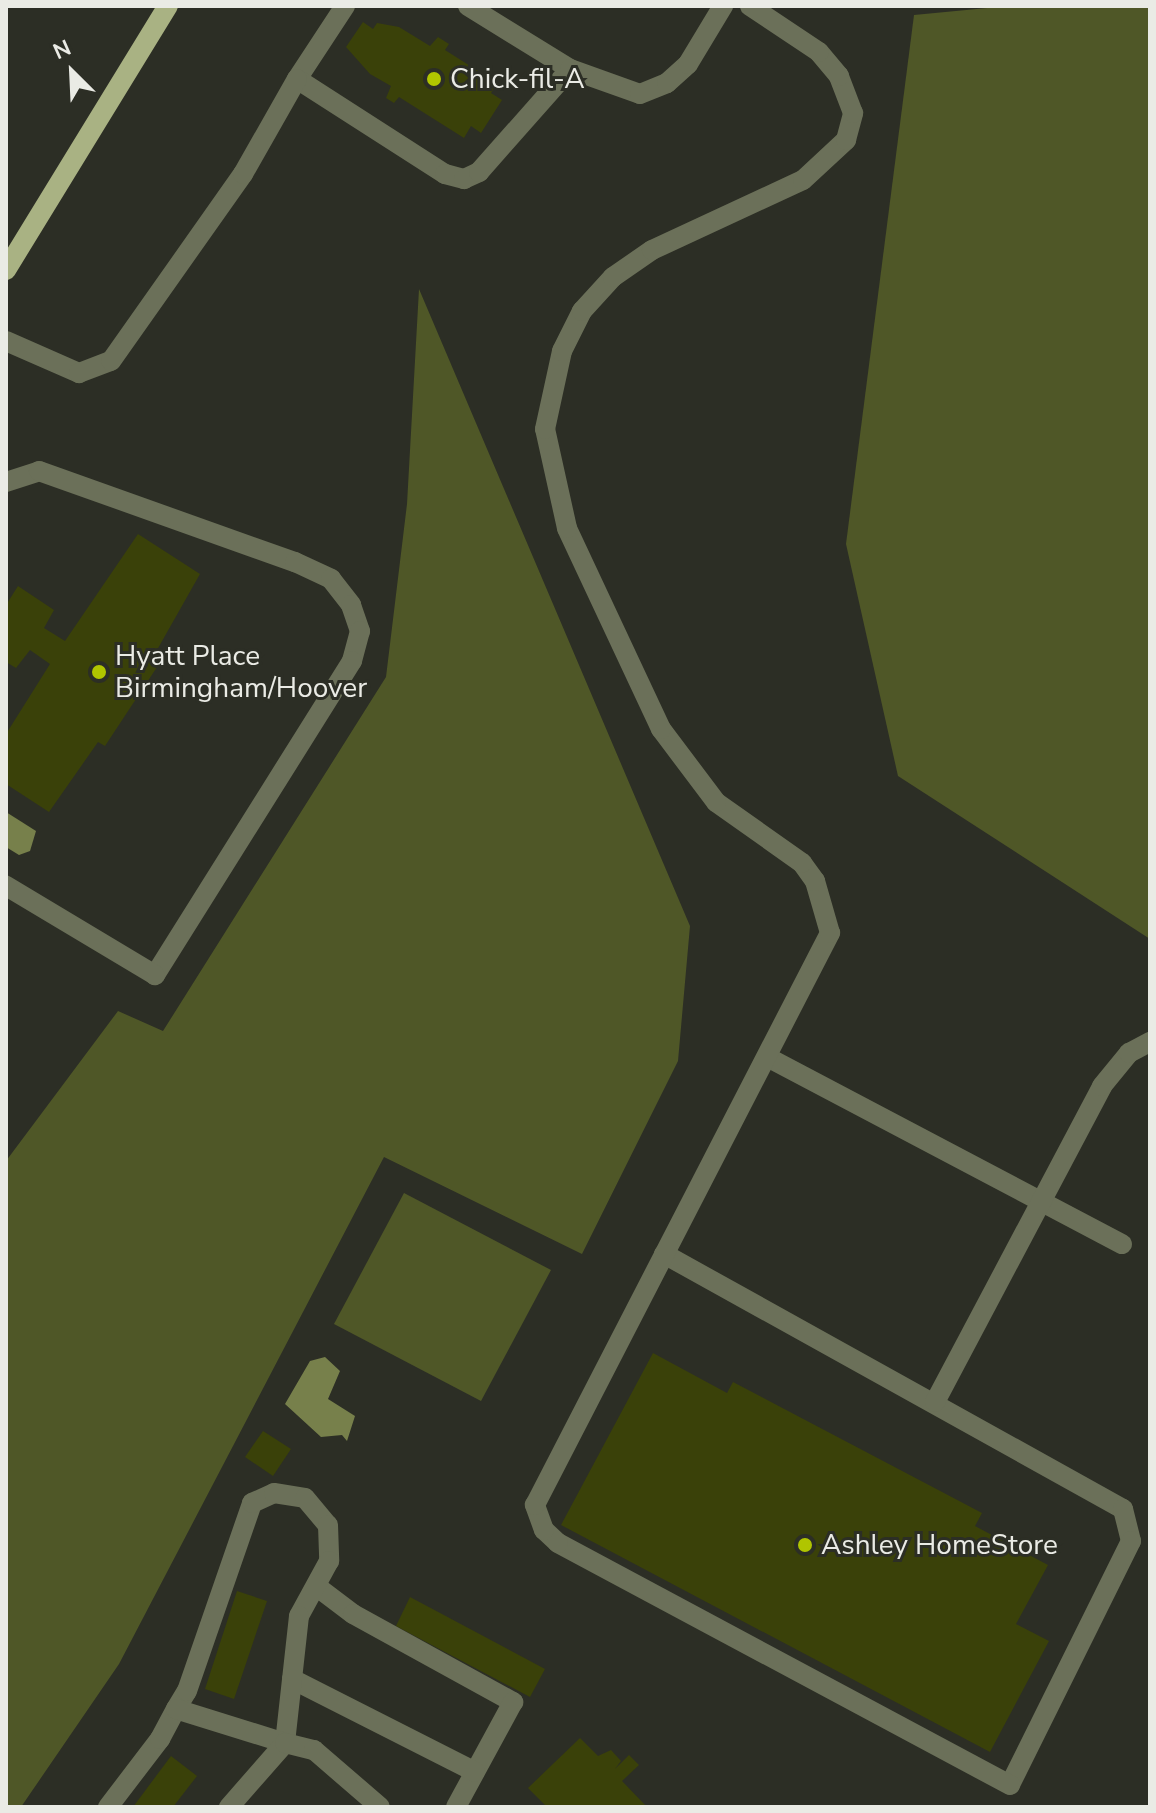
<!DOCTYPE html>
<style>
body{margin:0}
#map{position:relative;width:1156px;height:1813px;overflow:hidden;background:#2c2e25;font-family:"Nunito Sans",sans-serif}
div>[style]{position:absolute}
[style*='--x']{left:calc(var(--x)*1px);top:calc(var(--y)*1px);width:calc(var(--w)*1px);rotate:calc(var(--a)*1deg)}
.green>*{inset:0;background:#4f5727}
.water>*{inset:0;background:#77804b}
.building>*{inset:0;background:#3a4109}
.minor>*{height:20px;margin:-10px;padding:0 10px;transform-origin:10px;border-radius:10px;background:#6b7059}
.major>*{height:20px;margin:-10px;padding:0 10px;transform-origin:10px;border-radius:10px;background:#a9b283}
.dots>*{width:22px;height:22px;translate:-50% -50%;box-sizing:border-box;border:4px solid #2c2e25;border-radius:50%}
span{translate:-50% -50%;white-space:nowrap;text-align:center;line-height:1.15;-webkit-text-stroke:6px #2c2e25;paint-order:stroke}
.poi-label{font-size:28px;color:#eaebe5}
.left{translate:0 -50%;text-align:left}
.frame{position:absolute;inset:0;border:8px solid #eaebe5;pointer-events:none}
.north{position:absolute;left:32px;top:32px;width:80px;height:80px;-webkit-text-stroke:6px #2c2e25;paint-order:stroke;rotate:336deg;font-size:22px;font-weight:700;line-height:32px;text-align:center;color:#eaebe5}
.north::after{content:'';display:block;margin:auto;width:28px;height:36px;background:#eaebe5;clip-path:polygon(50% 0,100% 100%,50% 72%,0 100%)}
</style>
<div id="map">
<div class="green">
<i style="clip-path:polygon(1008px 6px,1150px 6px,1150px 939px,898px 776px,846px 544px,914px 15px)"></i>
<i style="clip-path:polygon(419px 289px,690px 926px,678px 1061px,582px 1254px,384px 1157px,119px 1664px,21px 1807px,6px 1807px,6px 1161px,118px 1011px,163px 1031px,386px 677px,407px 504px)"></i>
<i style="clip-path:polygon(404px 1193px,551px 1270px,481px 1401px,334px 1324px)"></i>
</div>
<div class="water">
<i style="clip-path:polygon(6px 812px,36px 831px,30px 851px,19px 855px,6px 847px)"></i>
<i style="clip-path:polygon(325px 1357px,340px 1371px,328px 1399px,355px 1416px,347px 1441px,342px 1435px,321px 1437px,285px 1404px,310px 1361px)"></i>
</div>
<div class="building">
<i style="clip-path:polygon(363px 22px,373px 29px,377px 23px,399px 27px,430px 46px,438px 37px,449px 44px,445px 50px,497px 83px,491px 93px,502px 100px,481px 133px,471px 126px,464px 138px,399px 97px,394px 103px,386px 98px,391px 86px,370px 74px,346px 47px)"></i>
<i style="clip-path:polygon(138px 534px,200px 574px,157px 650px,165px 655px,105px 746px,98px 742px,49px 812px,6px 784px,6px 734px,50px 664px,30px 650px,16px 668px,6px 662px,6px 605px,18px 586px,54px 610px,44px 628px,65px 641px)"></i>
<i style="clip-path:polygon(653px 1353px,727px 1393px,733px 1382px,982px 1513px,975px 1526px,1048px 1565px,1016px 1624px,1049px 1641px,990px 1752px,561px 1525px)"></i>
<i style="clip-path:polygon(263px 1431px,291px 1449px,273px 1476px,245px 1457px)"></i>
<i style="clip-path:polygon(237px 1591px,267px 1601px,234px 1699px,205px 1689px)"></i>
<i style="clip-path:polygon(410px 1597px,545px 1669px,530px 1697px,396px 1626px)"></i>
<i style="clip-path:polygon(580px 1738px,598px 1756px,611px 1750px,621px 1761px,615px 1769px,629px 1755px,639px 1765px,622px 1781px,647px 1807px,547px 1807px,528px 1788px)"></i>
<i style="clip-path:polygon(171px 1756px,197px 1776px,173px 1807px,133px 1807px)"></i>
</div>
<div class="minor">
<i style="--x:345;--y:6;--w:87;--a:123.3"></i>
<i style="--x:297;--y:79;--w:176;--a:32.7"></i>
<i style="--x:445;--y:174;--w:20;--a:15"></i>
<i style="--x:464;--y:179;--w:17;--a:-25"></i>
<i style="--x:479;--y:172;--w:137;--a:-48.5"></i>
<i style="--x:468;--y:6;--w:120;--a:31.7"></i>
<i style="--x:570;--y:69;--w:74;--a:19.7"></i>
<i style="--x:640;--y:94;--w:29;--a:-22"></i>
<i style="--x:667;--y:83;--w:28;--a:-42"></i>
<i style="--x:688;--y:64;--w:68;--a:-58.9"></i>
<i style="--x:6;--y:341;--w:80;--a:23.7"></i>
<i style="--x:79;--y:373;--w:34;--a:-21"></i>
<i style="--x:111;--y:361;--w:229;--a:-54.8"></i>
<i style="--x:243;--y:174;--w:109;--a:-60.4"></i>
<i style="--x:6;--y:482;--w:35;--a:-18"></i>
<i style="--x:39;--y:471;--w:272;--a:19.6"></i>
<i style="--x:295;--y:562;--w:40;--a:25"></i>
<i style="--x:331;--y:579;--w:33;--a:52"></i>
<i style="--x:351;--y:605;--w:28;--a:71"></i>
<i style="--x:360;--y:631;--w:31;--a:105"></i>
<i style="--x:352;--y:661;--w:371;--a:122.1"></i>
<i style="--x:155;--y:975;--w:174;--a:-149.1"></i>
<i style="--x:769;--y:1058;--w:399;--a:27.8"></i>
<i style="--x:664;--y:1254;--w:525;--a:29.05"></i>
<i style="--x:1123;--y:1509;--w:33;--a:76"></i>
<i style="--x:1131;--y:1541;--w:272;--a:116.4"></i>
<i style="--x:1010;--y:1785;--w:513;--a:-151.84"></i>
<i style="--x:558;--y:1543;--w:19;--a:-137"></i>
<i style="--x:544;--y:1530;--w:27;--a:-110"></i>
<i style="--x:535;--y:1505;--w:644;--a:-62.72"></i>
<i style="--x:830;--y:933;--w:54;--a:-106.1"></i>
<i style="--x:815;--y:881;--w:22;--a:-126"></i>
<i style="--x:802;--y:863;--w:105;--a:-144.7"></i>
<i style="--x:716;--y:802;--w:91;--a:-127"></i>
<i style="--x:661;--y:729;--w:222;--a:-115.1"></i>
<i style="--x:567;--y:528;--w:101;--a:-102.5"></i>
<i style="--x:545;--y:429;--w:80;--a:-77.7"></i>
<i style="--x:562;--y:351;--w:45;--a:-63.4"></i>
<i style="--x:582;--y:311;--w:46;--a:-47.6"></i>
<i style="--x:613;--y:277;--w:47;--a:-34.7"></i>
<i style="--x:652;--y:250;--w:166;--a:-24.9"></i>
<i style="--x:803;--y:180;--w:59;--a:-42.9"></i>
<i style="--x:846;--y:140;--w:28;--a:-75"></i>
<i style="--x:853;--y:113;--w:40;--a:-111"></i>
<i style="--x:839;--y:76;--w:31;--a:-130"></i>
<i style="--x:819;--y:52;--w:83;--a:-146.3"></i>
<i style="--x:935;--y:1402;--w:357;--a:-62.1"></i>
<i style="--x:1102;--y:1086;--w:43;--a:-50.7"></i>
<i style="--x:1129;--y:1053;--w:24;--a:-28"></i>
<i style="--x:316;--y:1586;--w:46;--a:37.1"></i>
<i style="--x:353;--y:1614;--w:183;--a:28.8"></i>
<i style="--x:513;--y:1702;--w:119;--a:118.5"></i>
<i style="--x:292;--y:1679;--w:205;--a:26.9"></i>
<i style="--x:108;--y:1807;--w:86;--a:-52.6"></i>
<i style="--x:160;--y:1739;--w:34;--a:-62"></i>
<i style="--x:176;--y:1709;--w:21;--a:-59"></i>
<i style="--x:187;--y:1691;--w:199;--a:-70.9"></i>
<i style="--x:252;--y:1503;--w:24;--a:-24"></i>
<i style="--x:274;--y:1493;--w:31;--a:9"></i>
<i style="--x:305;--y:1498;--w:35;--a:50"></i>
<i style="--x:328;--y:1525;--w:36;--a:88"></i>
<i style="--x:329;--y:1561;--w:63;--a:118.6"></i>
<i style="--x:299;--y:1616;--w:128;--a:96.3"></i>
<i style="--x:285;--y:1743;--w:114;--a:-162.7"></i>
<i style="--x:229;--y:1807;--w:85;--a:-48.8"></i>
<i style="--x:285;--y:1743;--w:30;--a:14"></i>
<i style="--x:314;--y:1750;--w:87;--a:40.8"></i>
</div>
<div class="major">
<i style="--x:6;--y:270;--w:310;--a:-58.5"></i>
</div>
<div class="dots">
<i style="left:434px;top:79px;background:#b0c500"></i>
<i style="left:99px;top:672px;background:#b0c500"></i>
<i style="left:805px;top:1545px;background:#b0c500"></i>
</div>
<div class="poi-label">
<span class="left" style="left:450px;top:79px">Chick-fil-A</span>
<span class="left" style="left:115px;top:672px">Hyatt Place<br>Birmingham/Hoover</span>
<span class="left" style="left:821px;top:1545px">Ashley HomeStore</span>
</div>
<div class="frame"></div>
<div class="north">N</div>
</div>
